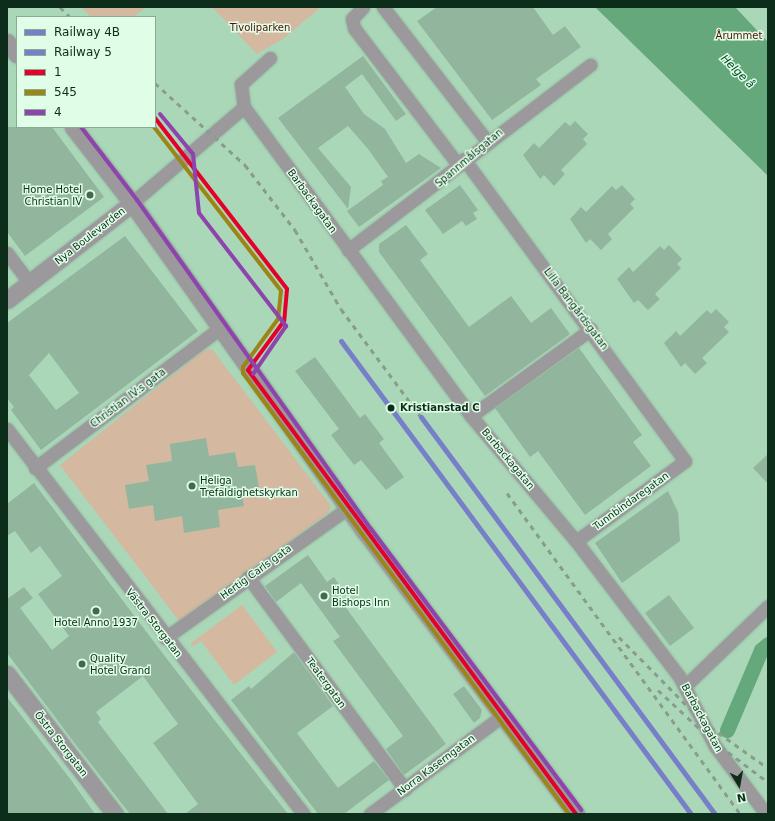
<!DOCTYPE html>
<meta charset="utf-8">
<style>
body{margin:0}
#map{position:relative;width:775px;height:821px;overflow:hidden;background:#abd7b9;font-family:"DejaVu Sans",sans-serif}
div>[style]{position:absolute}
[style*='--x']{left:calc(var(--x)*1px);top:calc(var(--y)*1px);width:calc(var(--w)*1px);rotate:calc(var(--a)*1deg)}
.green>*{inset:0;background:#d4b8a0}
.water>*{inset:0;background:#64a87c}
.canal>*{height:15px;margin:-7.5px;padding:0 7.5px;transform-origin:7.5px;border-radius:7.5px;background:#64a87c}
.building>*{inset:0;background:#92b59e}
.roads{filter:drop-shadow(0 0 1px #92b59e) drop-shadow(0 0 1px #92b59e)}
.minor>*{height:13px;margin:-6.5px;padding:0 6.5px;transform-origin:6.5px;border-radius:6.5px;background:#9b999b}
.tertiary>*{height:17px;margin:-8.5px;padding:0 8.5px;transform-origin:8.5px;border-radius:8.5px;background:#9b999b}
.rail>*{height:3px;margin-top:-1.5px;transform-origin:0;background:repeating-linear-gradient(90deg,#8a9b8f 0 5px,transparent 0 10px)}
.bus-1>*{height:4px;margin:-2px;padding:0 2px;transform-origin:2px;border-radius:2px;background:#e4002b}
.bus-2>*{height:4px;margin:-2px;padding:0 2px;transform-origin:2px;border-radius:2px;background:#9b8517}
.bus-3>*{height:4px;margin:-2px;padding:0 2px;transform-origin:2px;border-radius:2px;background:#8e44ad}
.rail-1>*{height:5px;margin:-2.5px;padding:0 2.5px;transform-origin:2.5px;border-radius:2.5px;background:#767fc8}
.rail-2>*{height:5px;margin:-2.5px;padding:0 2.5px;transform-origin:2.5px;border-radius:2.5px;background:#767fc8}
.dots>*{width:11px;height:11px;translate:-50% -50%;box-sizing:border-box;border:2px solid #dffde7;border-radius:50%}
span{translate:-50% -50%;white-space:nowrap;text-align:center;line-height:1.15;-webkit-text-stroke:3px #dffde7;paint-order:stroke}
.park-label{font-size:10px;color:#580a00}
.street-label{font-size:10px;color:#0c2d19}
.poi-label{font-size:10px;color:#0c2d19}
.right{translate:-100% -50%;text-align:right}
.left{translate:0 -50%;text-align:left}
.stop-label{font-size:10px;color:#0c2d19;font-weight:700}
.water-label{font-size:11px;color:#024322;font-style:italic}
.frame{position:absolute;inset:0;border:8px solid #0c2d19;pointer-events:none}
.legend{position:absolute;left:16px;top:16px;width:140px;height:112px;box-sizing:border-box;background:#dffde7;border:1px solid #8baa95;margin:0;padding:5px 7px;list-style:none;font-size:12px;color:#0c2d19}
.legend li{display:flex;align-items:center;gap:8px;height:20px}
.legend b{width:20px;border:1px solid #8baa95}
.north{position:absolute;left:719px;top:765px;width:40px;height:40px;-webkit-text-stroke:3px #dffde7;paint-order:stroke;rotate:169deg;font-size:11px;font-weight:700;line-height:16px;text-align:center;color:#0c2d19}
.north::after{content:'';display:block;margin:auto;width:14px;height:18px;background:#0c2d19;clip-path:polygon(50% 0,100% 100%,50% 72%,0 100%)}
</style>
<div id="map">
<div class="green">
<i style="clip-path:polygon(81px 7px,146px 7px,133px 17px,91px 17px)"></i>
<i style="clip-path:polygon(212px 7px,321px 7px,283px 39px,257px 54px)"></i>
<i style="clip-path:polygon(212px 349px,331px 506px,328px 513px,180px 622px,60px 465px,203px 351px)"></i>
<i style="clip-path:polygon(242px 605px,277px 652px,234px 685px,201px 641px,191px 647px,191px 643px)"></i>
</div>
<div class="water">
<i style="clip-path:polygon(595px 7px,735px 7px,768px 42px,768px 176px)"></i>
</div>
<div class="canal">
<i style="--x:727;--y:730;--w:87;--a:-67"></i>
<i style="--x:761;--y:650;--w:9;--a:-41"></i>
</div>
<div class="building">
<i style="clip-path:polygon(437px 7px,533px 7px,553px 35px,565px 26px,581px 47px,536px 79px,541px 85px,492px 120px,417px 21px)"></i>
<i style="clip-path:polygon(363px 56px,406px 114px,396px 121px,362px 74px,345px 87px,364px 114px,385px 129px,406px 163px,419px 154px,441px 168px,359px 227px,347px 211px,383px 185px,381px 181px,388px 177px,368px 149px,348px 126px,318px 148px,351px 187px,348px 209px,278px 118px)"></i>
<i style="clip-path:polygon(575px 121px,588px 134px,583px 139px,587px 144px,561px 170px,565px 174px,554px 186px,544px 175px,540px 179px,523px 155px,534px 143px,539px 148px,565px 122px,570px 126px)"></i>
<i style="clip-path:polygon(7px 127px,52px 127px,104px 197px,25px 256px,7px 232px)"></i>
<i style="clip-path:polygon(460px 185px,478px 210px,473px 213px,477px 219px,466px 226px,462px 221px,443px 234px,425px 210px)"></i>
<i style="clip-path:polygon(622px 185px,635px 199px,630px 204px,634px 208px,608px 234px,612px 239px,601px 250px,590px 239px,586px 243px,570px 219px,581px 207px,586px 212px,612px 186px,616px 190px)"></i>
<i style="clip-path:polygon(406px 225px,428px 254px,420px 260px,469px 327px,511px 296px,531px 323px,551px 308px,570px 334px,485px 396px,379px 252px,379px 244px)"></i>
<i style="clip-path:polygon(evenodd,125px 236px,198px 331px,41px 450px,11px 410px,14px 407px,7px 398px,7px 323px,125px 236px,49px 353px,79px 393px,56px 410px,29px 375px,49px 353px)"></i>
<i style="clip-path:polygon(669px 245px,682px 259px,677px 264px,681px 268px,655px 294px,660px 299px,648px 310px,638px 300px,634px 303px,617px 279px,629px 267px,633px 272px,660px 246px,664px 250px)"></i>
<i style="clip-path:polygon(716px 309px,729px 322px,724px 327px,729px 332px,702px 358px,707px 363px,695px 374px,685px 363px,681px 367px,664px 343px,676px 331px,680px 336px,707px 310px,711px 314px)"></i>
<i style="clip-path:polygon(579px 348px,642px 435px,633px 442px,651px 466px,585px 515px,538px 451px,530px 457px,495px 408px)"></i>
<i style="clip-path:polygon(315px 357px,360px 418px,365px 414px,384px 439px,379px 443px,404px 477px,386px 490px,361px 460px,354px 465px,331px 435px,339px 429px,295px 371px)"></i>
<i style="clip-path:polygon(206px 438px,209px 456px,235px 452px,238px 467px,255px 465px,259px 487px,241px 490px,244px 506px,218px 510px,220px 527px,184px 533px,182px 516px,155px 521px,153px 505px,129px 509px,125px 485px,149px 481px,146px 465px,172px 461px,170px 444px)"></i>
<i style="clip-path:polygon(768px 454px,768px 484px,753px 468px)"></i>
<i style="clip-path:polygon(34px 483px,170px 663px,288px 814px,185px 814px,198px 804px,153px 743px,178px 724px,143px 676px,96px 712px,101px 719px,98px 722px,168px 814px,130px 814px,73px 741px,7px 653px,7px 599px,24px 587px,33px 598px,20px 608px,52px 650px,69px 636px,38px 594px,62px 576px,40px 546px,31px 553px,15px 531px,7px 536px,7px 504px)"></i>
<i style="clip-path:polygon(668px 491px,678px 512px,680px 541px,622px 583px,595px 543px)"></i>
<i style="clip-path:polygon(308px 555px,327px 582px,334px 577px,344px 592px,338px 597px,446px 744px,404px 775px,386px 749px,403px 736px,333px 641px,340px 637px,301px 583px,276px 602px,265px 586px)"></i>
<i style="clip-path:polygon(669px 595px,694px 628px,670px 646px,645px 613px)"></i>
<i style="clip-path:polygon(294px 652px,333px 706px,297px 733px,338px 788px,374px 761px,389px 780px,344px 814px,318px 814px,231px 700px,249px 686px,251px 689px)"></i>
<i style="clip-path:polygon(464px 686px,482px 710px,480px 718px,474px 723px,453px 694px)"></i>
<i style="clip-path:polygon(7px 697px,71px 780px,95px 814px,7px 814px)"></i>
</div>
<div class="roads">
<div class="minor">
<i style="--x:363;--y:7;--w:16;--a:133"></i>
<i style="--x:352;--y:19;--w:9;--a:77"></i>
<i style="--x:354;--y:28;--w:173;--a:52.7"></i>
<i style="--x:383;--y:7;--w:170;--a:52.2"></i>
<i style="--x:270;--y:58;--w:39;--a:138"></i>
<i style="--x:241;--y:84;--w:23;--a:83"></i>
<i style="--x:244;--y:107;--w:383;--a:53.7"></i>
<i style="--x:471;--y:416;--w:163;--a:50"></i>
<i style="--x:576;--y:541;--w:170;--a:52.7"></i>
<i style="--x:679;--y:676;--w:79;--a:62.8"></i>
<i style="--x:715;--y:746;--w:85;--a:53.1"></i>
<i style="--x:464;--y:159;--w:374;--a:53.8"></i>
<i style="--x:685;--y:461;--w:135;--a:143.7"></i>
<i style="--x:132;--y:203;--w:148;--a:-40.6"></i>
<i style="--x:348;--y:250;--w:305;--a:-37.4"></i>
<i style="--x:7;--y:253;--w:38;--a:53"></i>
<i style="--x:471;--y:416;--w:148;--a:-35.9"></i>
<i style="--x:7;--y:429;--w:486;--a:52.4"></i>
<i style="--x:35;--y:468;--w:232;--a:-37.1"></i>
<i style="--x:248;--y:577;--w:264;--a:53.5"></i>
<i style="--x:165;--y:638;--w:224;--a:-35.4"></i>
<i style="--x:685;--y:686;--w:115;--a:-43.9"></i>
<i style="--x:370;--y:814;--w:164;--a:-36.6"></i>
</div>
<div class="tertiary">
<i style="--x:7;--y:42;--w:16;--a:52"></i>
<i style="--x:73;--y:127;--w:96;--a:52.2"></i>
<i style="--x:132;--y:203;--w:405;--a:54.7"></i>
<i style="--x:366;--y:533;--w:351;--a:53.2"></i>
<i style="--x:7;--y:300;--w:158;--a:-37.8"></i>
<i style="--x:7;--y:674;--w:177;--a:52.4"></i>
</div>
</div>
<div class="rail">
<i style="--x:60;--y:7;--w:14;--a:45"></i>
<i style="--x:155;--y:83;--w:122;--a:42.3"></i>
<i style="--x:245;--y:165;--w:82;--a:52.4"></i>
<i style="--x:295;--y:230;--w:91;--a:59.8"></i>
<i style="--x:341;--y:309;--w:134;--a:53.5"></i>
<i style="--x:507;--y:493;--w:397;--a:54"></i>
<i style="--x:619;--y:637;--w:118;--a:45.3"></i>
<i style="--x:702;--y:721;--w:81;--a:35.5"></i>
<i style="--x:658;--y:690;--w:74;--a:42.8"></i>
<i style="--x:712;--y:740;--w:70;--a:36.9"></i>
</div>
<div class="bus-1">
<i style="--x:155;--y:118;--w:216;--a:52.3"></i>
<i style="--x:287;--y:289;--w:32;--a:95"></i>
<i style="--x:284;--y:321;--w:61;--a:126.3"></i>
<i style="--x:248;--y:370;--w:552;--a:53.55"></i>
</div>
<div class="bus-2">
<i style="--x:154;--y:127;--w:207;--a:52.2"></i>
<i style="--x:281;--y:291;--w:28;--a:96"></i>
<i style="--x:278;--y:319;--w:59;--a:126.1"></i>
<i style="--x:243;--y:367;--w:6;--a:90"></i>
<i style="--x:243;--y:373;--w:548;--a:53.53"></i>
</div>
<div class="bus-3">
<i style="--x:160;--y:114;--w:52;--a:50.5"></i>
<i style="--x:193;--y:154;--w:59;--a:84.2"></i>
<i style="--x:199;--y:213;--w:143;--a:52.4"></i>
<i style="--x:286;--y:326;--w:58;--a:124.5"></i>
<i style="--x:81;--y:127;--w:92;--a:52.5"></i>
<i style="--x:137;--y:200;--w:404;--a:54.6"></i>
<i style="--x:371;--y:529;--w:351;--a:53.2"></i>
</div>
<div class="rail-1">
<i style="--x:341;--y:341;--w:588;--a:53.5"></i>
</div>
<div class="rail-2">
<i style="--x:421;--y:417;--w:494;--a:53.5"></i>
</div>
<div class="dots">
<i style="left:90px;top:195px;background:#446851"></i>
<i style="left:391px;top:408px;background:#0c2d19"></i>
<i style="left:192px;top:486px;background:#446851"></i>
<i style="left:324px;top:596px;background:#446851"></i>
<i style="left:96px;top:611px;background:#446851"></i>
<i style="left:82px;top:664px;background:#446851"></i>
</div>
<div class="park-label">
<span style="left:260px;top:28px">Tivoliparken</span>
<span style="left:739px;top:36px">Årummet</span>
</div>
<div class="street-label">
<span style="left:469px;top:158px;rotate:-40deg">Spannmålsgatan</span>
<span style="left:312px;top:201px;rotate:54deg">Barbackagatan</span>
<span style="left:90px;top:236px;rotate:-38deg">Nya Boulevarden</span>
<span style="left:576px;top:309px;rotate:53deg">Lilla Bangårdsgatan</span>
<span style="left:128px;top:398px;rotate:-37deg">Christian IV:s gata</span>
<span style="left:508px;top:459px;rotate:50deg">Barbackagatan</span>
<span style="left:631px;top:501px;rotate:-36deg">Tunnbindaregatan</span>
<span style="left:256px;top:572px;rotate:-36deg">Hertig Carls gata</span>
<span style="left:154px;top:623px;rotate:52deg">Västra Storgatan</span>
<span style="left:326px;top:683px;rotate:54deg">Teatergatan</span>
<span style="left:702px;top:718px;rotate:62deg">Barbackagatan</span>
<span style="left:61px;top:744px;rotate:52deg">Östra Storgatan</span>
<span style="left:436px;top:765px;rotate:-37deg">Norra Kaserngatan</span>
</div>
<div class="poi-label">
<span class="right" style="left:82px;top:195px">Home Hotel<br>Christian IV</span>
<span class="left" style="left:200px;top:486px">Heliga<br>Trefaldighetskyrkan</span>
<span class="left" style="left:332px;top:596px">Hotel<br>Bishops Inn</span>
<span style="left:96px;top:623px">Hotel Anno 1937</span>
<span class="left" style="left:90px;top:664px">Quality<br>Hotel Grand</span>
</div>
<div class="stop-label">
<span class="left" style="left:400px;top:408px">Kristianstad C</span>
</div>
<div class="water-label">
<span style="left:737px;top:72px;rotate:45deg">Helge å</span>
</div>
<div class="frame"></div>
<ul class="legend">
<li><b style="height:5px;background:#767fc8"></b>Railway 4B</li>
<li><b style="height:5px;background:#767fc8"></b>Railway 5</li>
<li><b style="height:5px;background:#e4002b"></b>1</li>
<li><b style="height:5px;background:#9b8517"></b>545</li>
<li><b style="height:5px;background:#8e44ad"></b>4</li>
</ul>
<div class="north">N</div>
</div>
